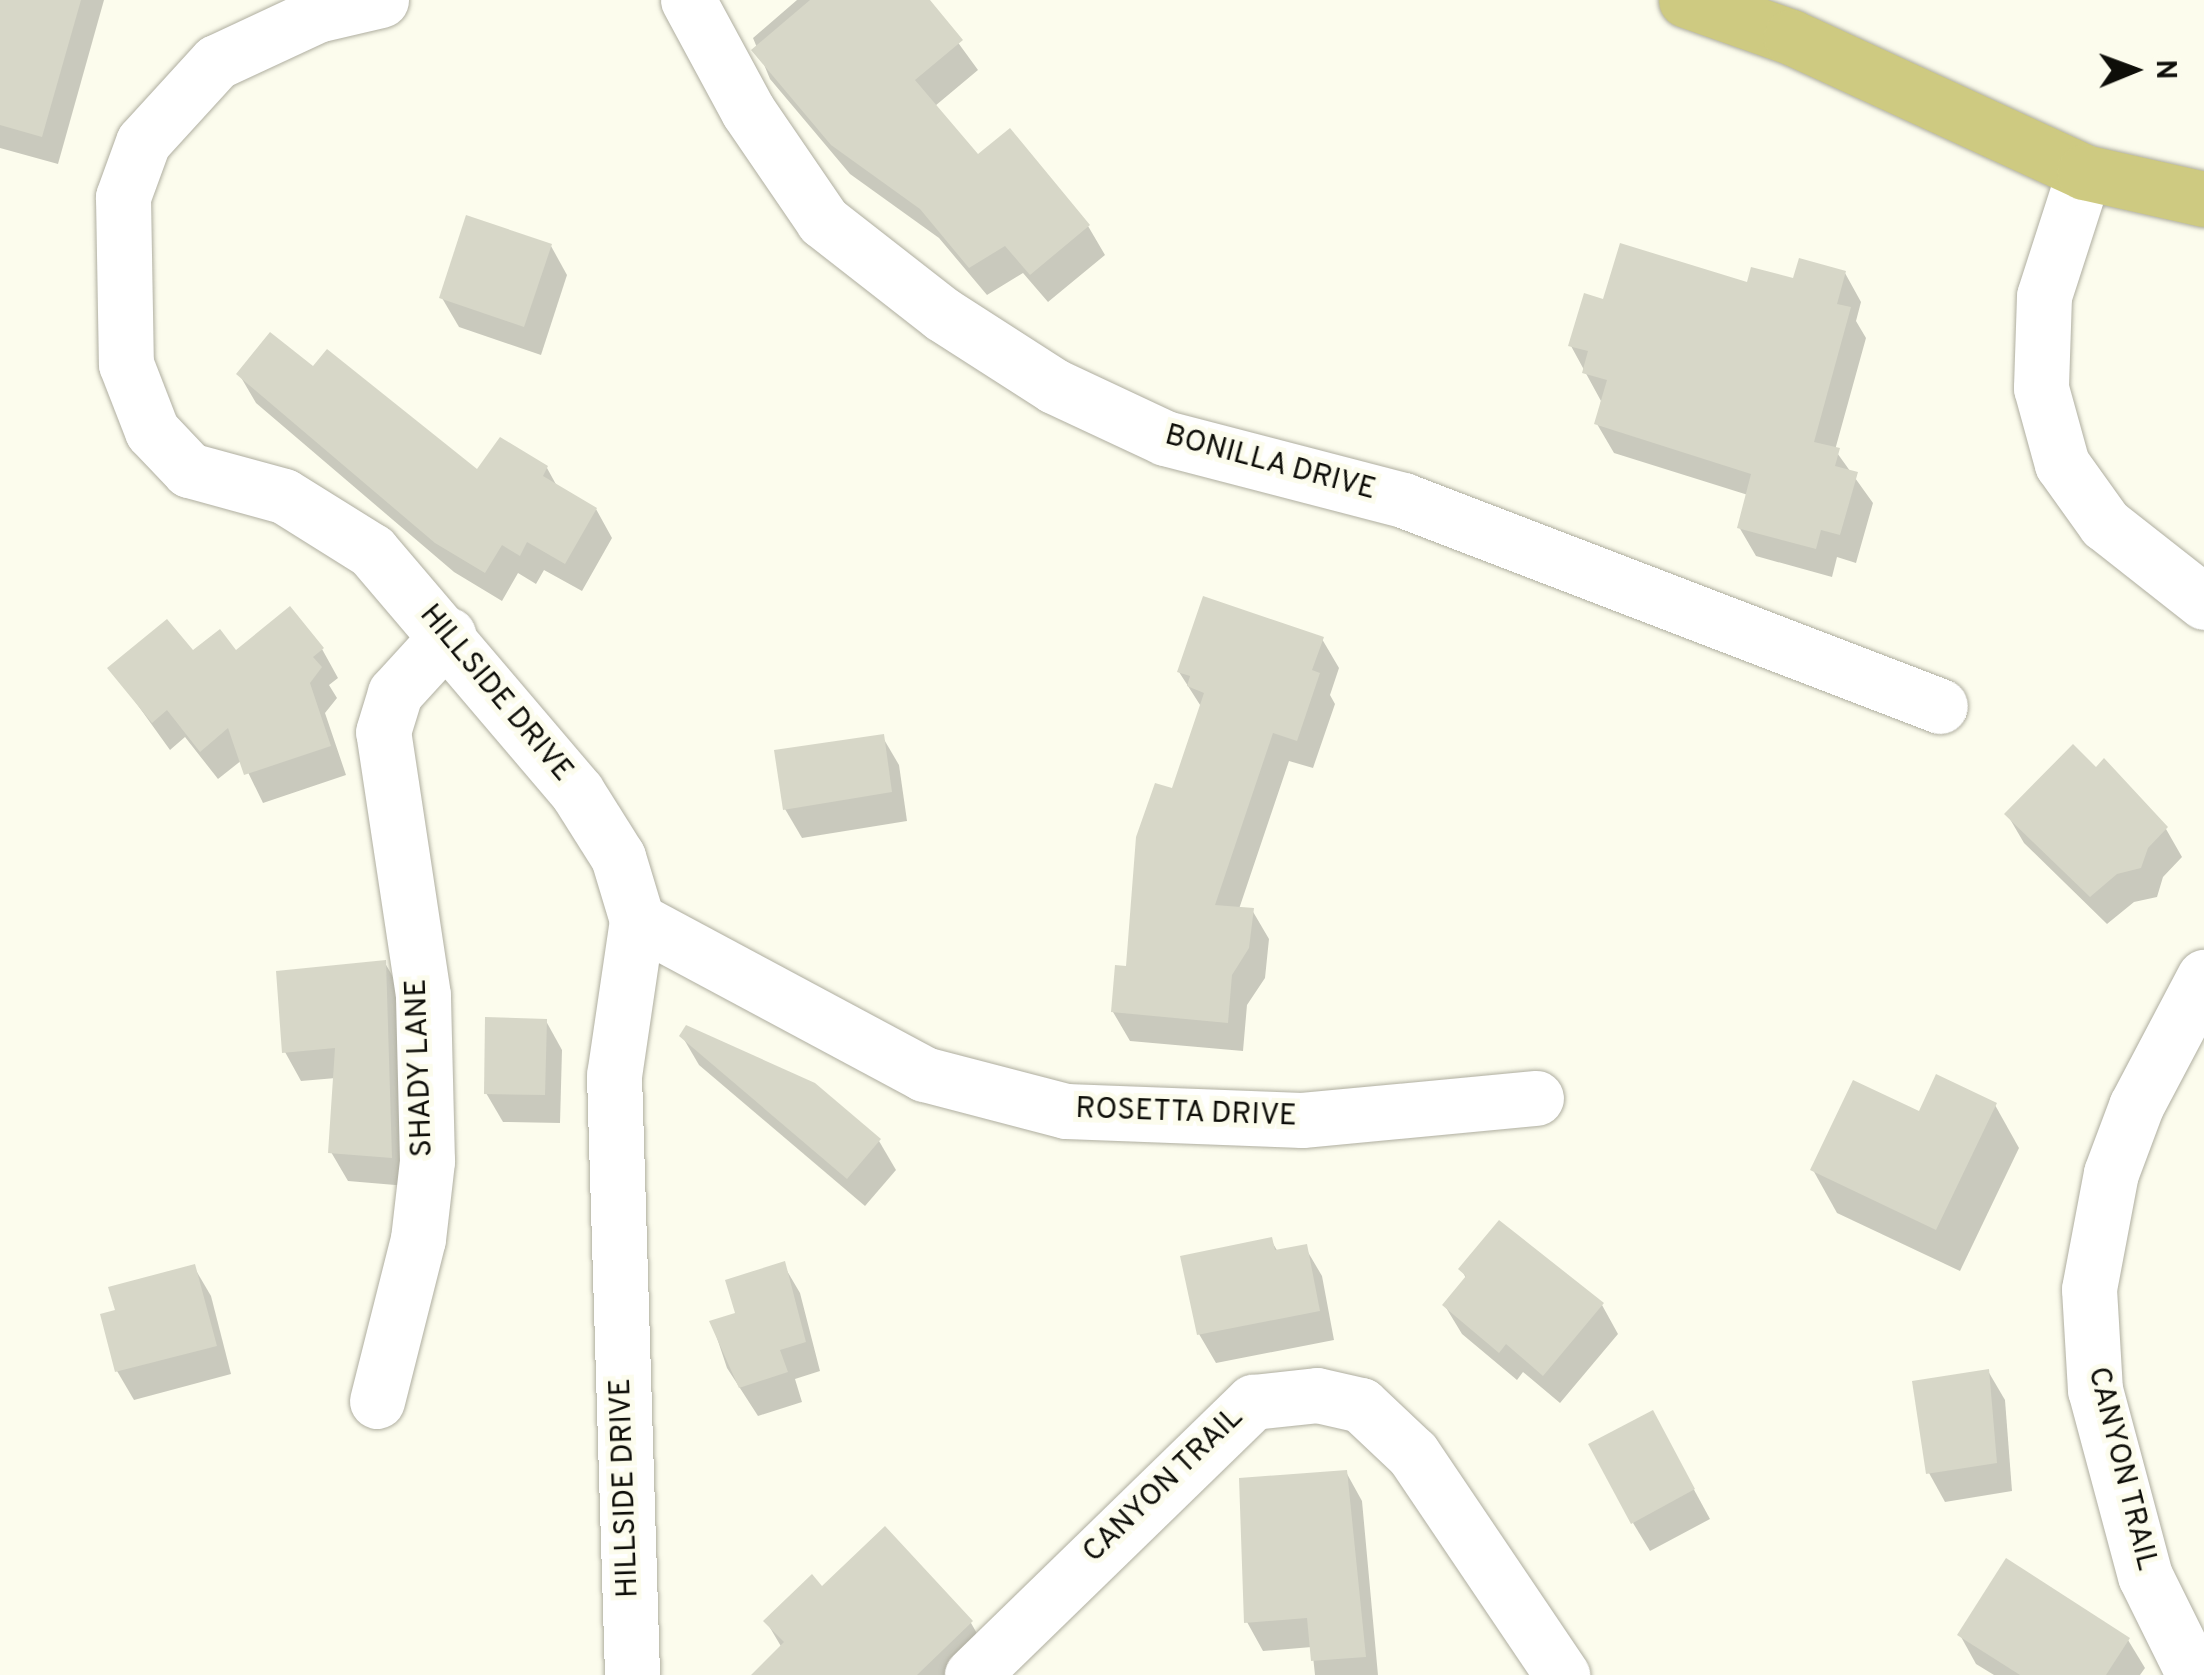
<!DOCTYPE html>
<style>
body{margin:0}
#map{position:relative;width:2204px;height:1675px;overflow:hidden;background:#fcfced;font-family:Overpass,sans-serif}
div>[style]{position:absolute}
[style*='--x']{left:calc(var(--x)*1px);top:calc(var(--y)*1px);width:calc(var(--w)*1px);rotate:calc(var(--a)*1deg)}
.shadow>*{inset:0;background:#0003}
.building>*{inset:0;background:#d7d7c8}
.roads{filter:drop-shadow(0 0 2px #afaea0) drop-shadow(0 0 2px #afaea0)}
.minor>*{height:55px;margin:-27.5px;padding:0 27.5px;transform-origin:27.5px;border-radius:27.5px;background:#fff}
.primary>*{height:55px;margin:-27.5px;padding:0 27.5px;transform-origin:27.5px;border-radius:27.5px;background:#ceca81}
span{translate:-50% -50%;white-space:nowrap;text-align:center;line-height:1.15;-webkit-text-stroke:10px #fcfced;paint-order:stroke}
.street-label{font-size:30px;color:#0e0e09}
.north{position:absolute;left:2084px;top:20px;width:100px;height:100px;-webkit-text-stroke:8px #fcfced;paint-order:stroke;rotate:89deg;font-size:28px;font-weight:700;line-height:40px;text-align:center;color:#0e0e09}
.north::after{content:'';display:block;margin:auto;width:35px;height:45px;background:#0e0e09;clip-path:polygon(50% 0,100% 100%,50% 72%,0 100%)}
</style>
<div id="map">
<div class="shadow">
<i style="clip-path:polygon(0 0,104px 0,58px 164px,0 148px)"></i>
<i style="clip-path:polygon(797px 0,927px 0,978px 70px,935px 106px,978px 157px,1088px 226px,1105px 255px,1048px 302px,1023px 273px,987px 295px,939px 238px,850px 174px,770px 79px,753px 38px)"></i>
<i style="clip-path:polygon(551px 246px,567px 275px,541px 355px,459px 327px,442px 298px)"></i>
<i style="clip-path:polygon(1845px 273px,1861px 302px,1856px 321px,1866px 338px,1835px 450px,1873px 503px,1856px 563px,1837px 557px,1832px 577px,1756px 556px,1739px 527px,1748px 495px,1614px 453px,1597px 424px,1601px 401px,1571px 346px,1605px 302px)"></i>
<i style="clip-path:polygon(313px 370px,477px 473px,547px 468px,558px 488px,596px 509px,612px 538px,582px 591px,544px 570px,536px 584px,518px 573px,502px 601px,454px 572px,256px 403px,239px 374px)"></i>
<i style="clip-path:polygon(1322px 639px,1339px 668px,1330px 695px,1335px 704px,1313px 768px,1289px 761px,1239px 909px,1252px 910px,1269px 939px,1265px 978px,1247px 1005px,1243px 1051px,1130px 1041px,1113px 1012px,1202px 708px,1179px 672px)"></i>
<i style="clip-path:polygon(322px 649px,338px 678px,329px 685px,337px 698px,325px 713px,346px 775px,263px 803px,242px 760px,218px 779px,185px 737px,170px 750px,111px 668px,192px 654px)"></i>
<i style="clip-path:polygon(882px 736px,899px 765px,907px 821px,802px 838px,785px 809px)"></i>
<i style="clip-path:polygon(2007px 814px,2166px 829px,2182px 857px,2163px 877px,2157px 897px,2134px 902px,2107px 924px,2024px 843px)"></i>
<i style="clip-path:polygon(385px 963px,401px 991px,407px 1186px,348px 1181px,331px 1152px,336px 1078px,301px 1081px,285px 1052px)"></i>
<i style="clip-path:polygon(546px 1021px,562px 1050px,560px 1123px,503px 1122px,486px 1093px)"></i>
<i style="clip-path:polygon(682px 1036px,879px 1141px,896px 1170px,865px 1206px,699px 1065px)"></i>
<i style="clip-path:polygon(1995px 1105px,2019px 1148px,1960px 1271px,1837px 1213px,1813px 1170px,1920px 1115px)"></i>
<i style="clip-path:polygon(1271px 1240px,1278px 1252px,1305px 1247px,1322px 1276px,1334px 1340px,1216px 1363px,1199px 1334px)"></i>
<i style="clip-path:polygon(783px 1264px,800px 1293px,820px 1371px,795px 1379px,802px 1402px,758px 1416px,727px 1368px,712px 1323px,738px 1314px)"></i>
<i style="clip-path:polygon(194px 1267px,211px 1296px,231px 1374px,134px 1400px,117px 1371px,118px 1312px)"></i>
<i style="clip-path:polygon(1461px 1269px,1602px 1305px,1618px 1334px,1560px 1403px,1523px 1372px,1517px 1380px,1462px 1334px,1445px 1306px,1467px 1280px)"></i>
<i style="clip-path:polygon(1988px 1371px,2005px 1400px,2012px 1491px,1945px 1502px,1929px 1473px)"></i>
<i style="clip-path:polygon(1668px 1442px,1710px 1519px,1650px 1551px,1633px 1523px)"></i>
<i style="clip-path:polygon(1346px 1472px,1362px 1501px,1378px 1675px,1315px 1675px,1312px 1647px,1263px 1651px,1247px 1622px)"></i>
<i style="clip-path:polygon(822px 1589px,971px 1623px,987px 1651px,963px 1675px,755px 1675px,782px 1648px,766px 1621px)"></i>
<i style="clip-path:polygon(1960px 1635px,2128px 1640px,2145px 1668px,2140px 1675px,1994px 1675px,1976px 1664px)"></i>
</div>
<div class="building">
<i style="clip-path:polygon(0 0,81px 0,42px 137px,0 125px)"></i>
<i style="clip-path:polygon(810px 0,930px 0,963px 40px,915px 80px,978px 154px,1010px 128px,1090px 225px,1030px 275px,1005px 246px,969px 268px,920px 209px,831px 145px,751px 50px)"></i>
<i style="clip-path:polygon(466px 215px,552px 244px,524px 327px,439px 298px)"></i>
<i style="clip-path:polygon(1620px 243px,1747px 282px,1751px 267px,1793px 278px,1799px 258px,1846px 271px,1837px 304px,1851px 307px,1814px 442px,1840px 448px,1835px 466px,1858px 472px,1840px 535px,1821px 530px,1816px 549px,1737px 528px,1751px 474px,1594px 424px,1607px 380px,1582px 373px,1588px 351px,1568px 346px,1584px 293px,1603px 299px)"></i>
<i style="clip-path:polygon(270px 332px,313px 366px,327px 349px,477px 469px,500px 437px,548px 466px,543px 476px,597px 508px,565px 564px,527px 542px,520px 556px,502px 545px,485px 573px,435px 543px,236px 374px)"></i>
<i style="clip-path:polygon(1203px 596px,1324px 637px,1312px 670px,1320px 673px,1297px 741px,1273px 733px,1215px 905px,1254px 908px,1249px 948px,1232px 975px,1228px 1023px,1111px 1012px,1115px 965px,1126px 966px,1136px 837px,1155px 783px,1172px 788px,1204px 693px,1187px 686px,1190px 676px,1177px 672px)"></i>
<i style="clip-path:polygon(290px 606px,324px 648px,313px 657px,322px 667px,310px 683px,331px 746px,244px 775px,228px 728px,200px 752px,167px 710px,152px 723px,107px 668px,167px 619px,193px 650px,220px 629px,236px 650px)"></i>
<i style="clip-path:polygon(884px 734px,892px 792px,783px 810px,774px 750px)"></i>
<i style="clip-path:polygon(2073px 744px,2096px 767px,2104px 758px,2168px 827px,2148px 848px,2141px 868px,2117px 874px,2090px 897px,2004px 814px)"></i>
<i style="clip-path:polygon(386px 960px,392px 1158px,328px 1153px,335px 1048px,282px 1053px,276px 971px)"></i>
<i style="clip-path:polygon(485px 1017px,547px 1019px,545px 1095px,484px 1094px)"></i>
<i style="clip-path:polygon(686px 1025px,815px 1083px,881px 1139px,847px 1179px,679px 1036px)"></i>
<i style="clip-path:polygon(1936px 1074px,1997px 1103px,1936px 1230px,1810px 1170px,1853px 1080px,1919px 1111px)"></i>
<i style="clip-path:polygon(1499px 1220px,1604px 1303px,1543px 1376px,1506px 1344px,1499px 1353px,1442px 1305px,1466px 1276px,1458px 1269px)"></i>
<i style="clip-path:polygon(1272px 1237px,1275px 1250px,1307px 1244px,1320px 1311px,1197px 1335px,1180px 1256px)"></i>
<i style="clip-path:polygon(785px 1261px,806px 1342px,780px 1350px,788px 1372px,739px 1388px,709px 1321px,735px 1313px,725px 1280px)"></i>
<i style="clip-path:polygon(195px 1264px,217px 1346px,115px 1372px,100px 1314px,115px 1310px,108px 1287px)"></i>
<i style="clip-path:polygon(1989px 1369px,1997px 1463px,1926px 1474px,1912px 1381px)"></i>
<i style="clip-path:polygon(1653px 1410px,1695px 1489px,1631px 1524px,1588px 1444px)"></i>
<i style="clip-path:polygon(1347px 1470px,1366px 1657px,1311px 1661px,1307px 1618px,1244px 1623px,1239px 1478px)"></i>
<i style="clip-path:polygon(885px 1526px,973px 1621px,917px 1675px,751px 1675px,784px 1642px,763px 1621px,812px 1574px,822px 1586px)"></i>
<i style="clip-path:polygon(2006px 1558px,2130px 1638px,2106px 1675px,2020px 1675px,1957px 1635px)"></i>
</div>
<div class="roads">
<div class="minor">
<i style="--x:381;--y:0;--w:66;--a:166.8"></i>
<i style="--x:317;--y:15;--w:111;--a:155"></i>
<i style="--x:216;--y:62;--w:108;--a:132.4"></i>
<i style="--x:143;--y:142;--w:59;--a:110"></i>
<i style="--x:123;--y:197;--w:167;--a:89"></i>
<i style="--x:126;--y:364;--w:72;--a:68.8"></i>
<i style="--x:152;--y:431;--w:54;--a:46.5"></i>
<i style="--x:189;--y:470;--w:98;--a:15.3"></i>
<i style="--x:284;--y:496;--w:104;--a:32"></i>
<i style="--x:372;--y:551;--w:316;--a:49.6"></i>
<i style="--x:577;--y:792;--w:77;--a:57.8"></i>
<i style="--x:618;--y:857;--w:66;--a:73.2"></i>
<i style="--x:637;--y:920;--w:157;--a:98.4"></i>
<i style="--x:614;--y:1075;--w:600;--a:88.28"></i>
<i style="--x:688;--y:0;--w:126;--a:61.6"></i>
<i style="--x:748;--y:111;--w:133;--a:55.7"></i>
<i style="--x:823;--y:221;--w:151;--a:38"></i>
<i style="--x:942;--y:314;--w:133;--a:32.7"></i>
<i style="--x:1054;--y:386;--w:123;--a:25.1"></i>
<i style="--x:1165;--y:438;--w:246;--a:14.6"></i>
<i style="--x:1403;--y:500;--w:575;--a:20.99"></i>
<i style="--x:2084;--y:172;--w:130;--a:107.9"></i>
<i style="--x:2044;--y:296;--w:92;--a:91.9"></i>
<i style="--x:2041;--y:388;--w:79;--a:74.6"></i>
<i style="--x:2062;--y:464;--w:74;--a:54.4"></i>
<i style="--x:2105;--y:524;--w:126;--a:38.2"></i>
<i style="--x:637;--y:920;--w:326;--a:28.2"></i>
<i style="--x:924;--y:1074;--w:147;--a:14.6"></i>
<i style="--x:1066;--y:1111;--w:236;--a:2.2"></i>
<i style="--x:1302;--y:1120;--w:235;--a:-5.4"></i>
<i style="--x:377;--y:1401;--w:167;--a:-75.8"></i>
<i style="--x:418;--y:1239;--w:79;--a:-83.4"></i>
<i style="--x:427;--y:1161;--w:166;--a:-91.4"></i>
<i style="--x:423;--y:995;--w:266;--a:-98.6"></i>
<i style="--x:383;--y:732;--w:41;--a:-72.9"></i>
<i style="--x:395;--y:693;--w:79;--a:-47.6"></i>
<i style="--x:972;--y:1675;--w:392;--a:-44.2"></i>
<i style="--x:1253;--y:1402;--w:64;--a:-6.2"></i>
<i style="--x:1317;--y:1395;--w:45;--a:12.8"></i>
<i style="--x:1361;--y:1405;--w:71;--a:43.3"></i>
<i style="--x:1413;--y:1454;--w:267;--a:56"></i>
<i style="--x:2194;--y:1675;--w:110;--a:-116.3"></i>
<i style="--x:2145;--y:1576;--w:193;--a:-105"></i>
<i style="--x:2095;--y:1390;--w:101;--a:-93.4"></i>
<i style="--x:2089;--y:1289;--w:118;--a:-79.3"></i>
<i style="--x:2111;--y:1173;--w:72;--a:-69.5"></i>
<i style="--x:2136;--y:1106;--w:146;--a:-62.2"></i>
</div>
<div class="primary">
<i style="--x:1686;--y:0;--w:111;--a:19.4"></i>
<i style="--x:1791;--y:37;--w:323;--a:24.7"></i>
<i style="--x:2084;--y:172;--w:123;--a:12.7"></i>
</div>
</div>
<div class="street-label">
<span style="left:1270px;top:464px;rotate:15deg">BONILLA DRIVE</span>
<span style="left:495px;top:694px;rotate:50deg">HILLSIDE DRIVE</span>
<span style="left:421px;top:1068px;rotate:-92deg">SHADY LANE</span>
<span style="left:1186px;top:1114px;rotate:2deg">ROSETTA DRIVE</span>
<span style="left:2121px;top:1469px;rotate:76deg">CANYON TRAIL</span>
<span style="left:1164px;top:1486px;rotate:-44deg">CANYON TRAIL</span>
<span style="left:626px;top:1488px;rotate:-92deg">HILLSIDE DRIVE</span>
</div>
<div class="north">N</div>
</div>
